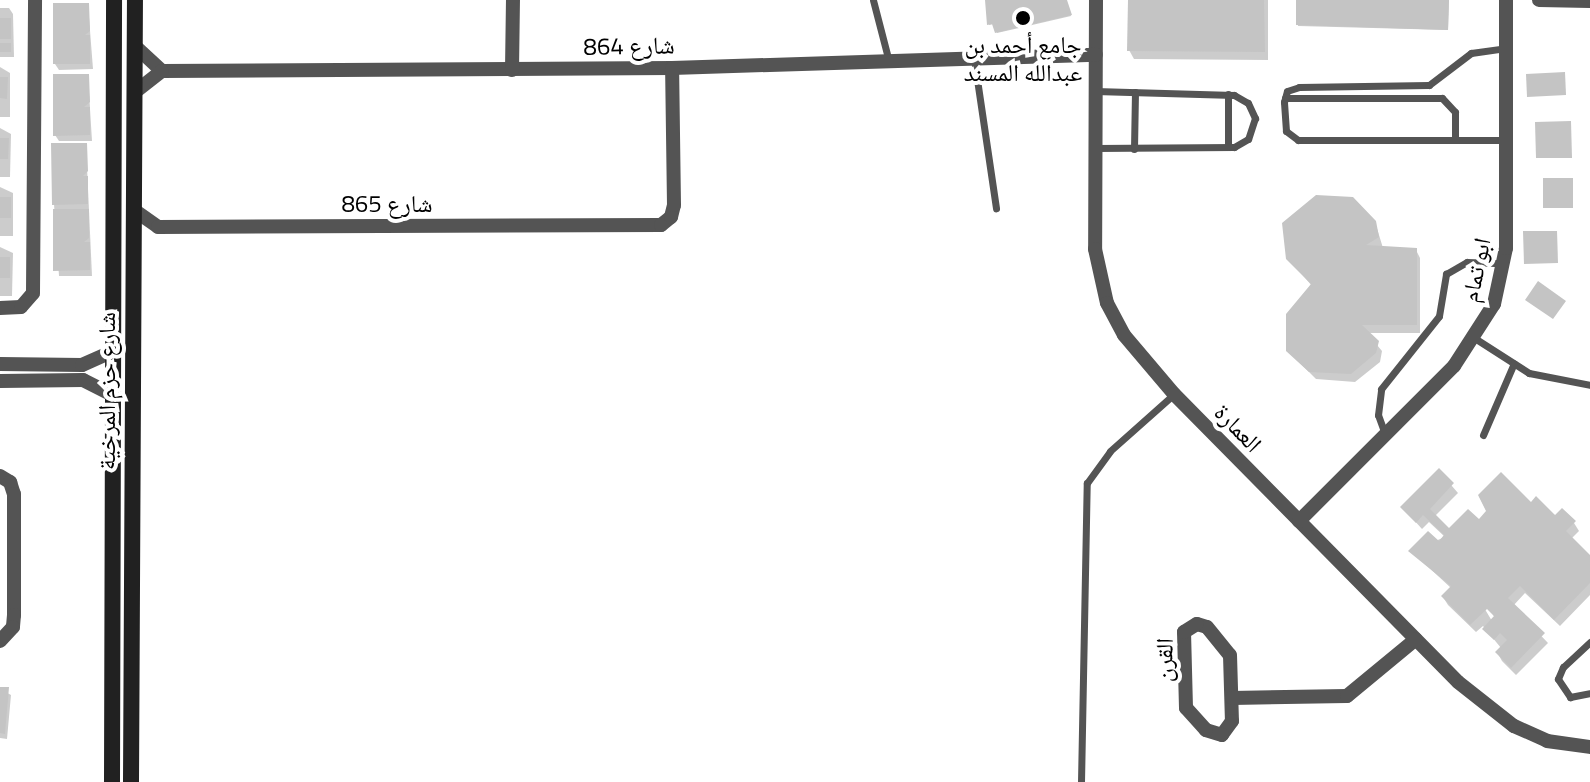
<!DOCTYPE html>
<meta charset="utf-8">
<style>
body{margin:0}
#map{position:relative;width:1590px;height:782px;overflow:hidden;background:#fff;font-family:"Titillium Web","Noto Naskh Arabic",sans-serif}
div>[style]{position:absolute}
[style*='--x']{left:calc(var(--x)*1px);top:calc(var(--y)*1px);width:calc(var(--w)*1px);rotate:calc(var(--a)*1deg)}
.shadow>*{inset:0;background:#0003}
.building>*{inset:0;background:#c4c4c4}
.lane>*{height:7px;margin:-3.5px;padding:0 3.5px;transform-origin:3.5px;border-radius:3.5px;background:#545454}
.street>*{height:14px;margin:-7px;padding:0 7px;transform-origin:7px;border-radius:7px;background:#545454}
.secondary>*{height:16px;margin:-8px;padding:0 8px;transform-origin:8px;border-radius:8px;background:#212121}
.dots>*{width:22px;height:22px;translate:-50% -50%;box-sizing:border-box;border:4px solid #fff;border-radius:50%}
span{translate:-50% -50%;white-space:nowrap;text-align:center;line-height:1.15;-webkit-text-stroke:8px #fff;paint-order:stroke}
.poi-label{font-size:24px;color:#000}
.street-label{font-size:24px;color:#000}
</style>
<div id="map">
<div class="shadow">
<i style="clip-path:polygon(986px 0,1066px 0,1071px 16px,997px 33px,994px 24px,989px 25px)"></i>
<i style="clip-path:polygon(1130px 0,1268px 0,1268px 60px,1134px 59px,1129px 50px)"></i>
<i style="clip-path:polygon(1298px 0,1449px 0,1448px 30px,1298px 26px)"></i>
<i style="clip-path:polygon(88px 5px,93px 69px,59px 70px,55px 64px)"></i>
<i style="clip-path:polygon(0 8px,9px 8px,13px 14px,14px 57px,0 57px)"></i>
<i style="clip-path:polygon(0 67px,10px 73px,10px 117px,0 117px)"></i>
<i style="clip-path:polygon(88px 76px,92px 141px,59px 141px,55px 135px)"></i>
<i style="clip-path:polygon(0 128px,11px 134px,10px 177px,0 177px)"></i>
<i style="clip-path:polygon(86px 145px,92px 276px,59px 276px,54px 204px)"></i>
<i style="clip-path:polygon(0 187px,13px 193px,13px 236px,0 236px)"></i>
<i style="clip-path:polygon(1375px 222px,1383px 248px,1416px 250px,1420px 258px,1420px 333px,1367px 333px,1382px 351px,1380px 362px,1355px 382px,1316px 379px,1288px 351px,1312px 286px,1288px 258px)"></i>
<i style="clip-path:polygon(0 247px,13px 253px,12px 296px,0 296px)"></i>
<i style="clip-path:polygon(evenodd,1439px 471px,1458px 493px,1435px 516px,1449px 531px,1531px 505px,1574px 523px,1579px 531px,1571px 539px,1590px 557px,1590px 595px,1560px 626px,1525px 593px,1513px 606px,1548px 643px,1516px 675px,1502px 661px,1497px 652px,1501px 648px,1483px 626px,1476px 632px,1448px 605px,1443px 597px,1451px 588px,1411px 551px,1445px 537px,1429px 522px,1422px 529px,1403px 508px,1439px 471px,1484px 599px,1495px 618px,1492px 621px,1480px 601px,1484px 599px)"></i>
<i style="clip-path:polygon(0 689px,11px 695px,7px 739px,0 738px)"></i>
</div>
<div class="building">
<i style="clip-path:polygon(985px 0,1067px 0,1072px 15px,995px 33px,992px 24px,987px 25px)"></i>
<i style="clip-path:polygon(1128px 0,1264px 0,1265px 52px,1127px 51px)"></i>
<i style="clip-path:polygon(1296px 0,1449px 0,1448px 30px,1296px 25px)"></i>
<i style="clip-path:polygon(53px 3px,89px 3px,90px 31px,85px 35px,90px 35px,90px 64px,53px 64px)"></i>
<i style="clip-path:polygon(0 18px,11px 18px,11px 39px,0 39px)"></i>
<i style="clip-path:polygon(0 43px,11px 43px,11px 52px,0 52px)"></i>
<i style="clip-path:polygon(1565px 72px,1566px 95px,1527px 97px,1526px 74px)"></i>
<i style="clip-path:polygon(53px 74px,89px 74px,90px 102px,84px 107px,90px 107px,90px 135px,53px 136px)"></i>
<i style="clip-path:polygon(0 77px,8px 77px,7px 99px,0 98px)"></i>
<i style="clip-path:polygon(1571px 121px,1572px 158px,1536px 158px,1535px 122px)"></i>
<i style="clip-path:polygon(0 138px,9px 138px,8px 159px,0 159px)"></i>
<i style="clip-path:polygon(51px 143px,87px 143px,88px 171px,83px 176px,88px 176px,88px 204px,52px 205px)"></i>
<i style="clip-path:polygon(1543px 178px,1573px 178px,1573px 208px,1543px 208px)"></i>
<i style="clip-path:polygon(1316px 195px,1353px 197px,1376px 221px,1379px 237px,1366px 245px,1417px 248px,1417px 325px,1362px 325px,1379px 341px,1376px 353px,1351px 374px,1309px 372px,1286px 351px,1286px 314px,1311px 284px,1286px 259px,1282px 223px)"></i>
<i style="clip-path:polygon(0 197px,11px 197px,11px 218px,0 218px)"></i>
<i style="clip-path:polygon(53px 209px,89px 209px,89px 238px,84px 242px,90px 242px,90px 270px,53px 271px)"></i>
<i style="clip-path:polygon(1523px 231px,1557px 231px,1558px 263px,1524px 264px)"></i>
<i style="clip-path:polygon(0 257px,10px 257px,10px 278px,0 278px)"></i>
<i style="clip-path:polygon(1538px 281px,1566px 301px,1553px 319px,1525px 300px)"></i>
<i style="clip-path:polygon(1439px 468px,1454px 483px,1430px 509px,1449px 528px,1468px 509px,1479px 519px,1486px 511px,1478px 495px,1501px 472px,1531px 502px,1536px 496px,1555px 515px,1562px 508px,1576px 521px,1566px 531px,1590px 555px,1590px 583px,1554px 620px,1520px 586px,1508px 598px,1545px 633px,1511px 668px,1495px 652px,1507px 640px,1500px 633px,1494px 640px,1482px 629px,1494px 616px,1487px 609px,1470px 625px,1441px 596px,1451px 586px,1408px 551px,1428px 531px,1439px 541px,1444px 535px,1423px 515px,1416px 523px,1400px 507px)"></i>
<i style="clip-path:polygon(0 687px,9px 687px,5px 734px,0 733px)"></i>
</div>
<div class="lane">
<i style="--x:873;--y:0;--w:64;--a:75.5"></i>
<i style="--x:974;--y:59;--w:151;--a:81.6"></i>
<i style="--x:1095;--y:91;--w:139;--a:1.6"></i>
<i style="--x:1234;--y:95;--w:16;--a:30"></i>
<i style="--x:1248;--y:103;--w:17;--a:65"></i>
<i style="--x:1255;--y:118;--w:22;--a:108"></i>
<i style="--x:1248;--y:139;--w:16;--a:150"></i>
<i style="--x:1234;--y:147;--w:138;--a:179.6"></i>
<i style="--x:1285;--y:98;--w:157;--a:0"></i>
<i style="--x:1442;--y:98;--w:19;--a:47"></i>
<i style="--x:1455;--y:112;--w:28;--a:90"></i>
<i style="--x:1505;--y:140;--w:207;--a:180"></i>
<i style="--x:1298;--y:140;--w:15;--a:-143"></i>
<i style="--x:1286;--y:131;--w:29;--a:-94"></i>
<i style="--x:1284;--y:102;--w:11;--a:-75"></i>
<i style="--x:1287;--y:91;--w:13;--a:-18"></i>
<i style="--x:1299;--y:87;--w:130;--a:-0.9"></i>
<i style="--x:1429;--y:85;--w:53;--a:-37.3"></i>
<i style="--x:1471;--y:53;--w:35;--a:-8"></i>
<i style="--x:1228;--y:147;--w:53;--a:-90"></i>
<i style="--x:1134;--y:149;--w:57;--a:-89"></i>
<i style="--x:1476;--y:339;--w:63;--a:32.7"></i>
<i style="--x:1529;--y:373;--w:62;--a:11.1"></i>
<i style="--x:1385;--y:434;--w:20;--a:-110"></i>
<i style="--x:1378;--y:415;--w:26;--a:-83"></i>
<i style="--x:1381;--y:389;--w:93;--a:-51.5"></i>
<i style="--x:1439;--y:316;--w:43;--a:-80.5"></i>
<i style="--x:1446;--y:274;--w:24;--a:-30"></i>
<i style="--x:1467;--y:262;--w:35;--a:2"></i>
<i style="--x:1483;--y:435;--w:78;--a:-66.7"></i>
<i style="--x:1590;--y:642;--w:37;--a:137"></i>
<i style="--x:1563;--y:667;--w:13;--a:113"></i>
<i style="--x:1558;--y:679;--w:22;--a:56"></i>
<i style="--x:1570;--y:697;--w:20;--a:-11"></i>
<i style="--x:1081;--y:782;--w:299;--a:-88.9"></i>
<i style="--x:1087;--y:483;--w:39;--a:-54"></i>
<i style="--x:1110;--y:451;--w:86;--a:-41.7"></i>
</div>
<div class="street">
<i style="--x:1096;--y:0;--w:249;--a:90.2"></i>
<i style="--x:1095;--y:249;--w:55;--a:77.5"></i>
<i style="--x:1107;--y:303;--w:36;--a:62"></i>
<i style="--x:1124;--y:335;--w:77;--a:49.7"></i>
<i style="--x:1174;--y:394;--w:404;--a:45.4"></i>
<i style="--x:1458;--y:682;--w:71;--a:38.2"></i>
<i style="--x:1514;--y:726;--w:36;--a:24"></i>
<i style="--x:1547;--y:741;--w:43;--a:7.9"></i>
<i style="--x:1539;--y:0;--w:51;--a:1.1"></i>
<i style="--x:135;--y:46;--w:37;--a:43"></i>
<i style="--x:162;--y:71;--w:510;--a:-0.34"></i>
<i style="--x:672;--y:68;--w:424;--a:-1.8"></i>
<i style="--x:512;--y:70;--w:70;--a:-89.2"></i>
<i style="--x:135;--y:92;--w:34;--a:-38"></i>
<i style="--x:134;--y:210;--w:29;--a:35"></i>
<i style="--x:158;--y:227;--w:503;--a:-0.23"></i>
<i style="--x:661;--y:225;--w:13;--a:-39"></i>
<i style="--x:671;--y:217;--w:12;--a:-76"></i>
<i style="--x:674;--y:205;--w:137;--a:-90.8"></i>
<i style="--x:0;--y:308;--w:21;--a:-3"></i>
<i style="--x:21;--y:307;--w:18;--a:-49"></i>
<i style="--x:33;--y:293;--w:293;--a:-89.6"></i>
<i style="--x:0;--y:364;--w:82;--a:0.7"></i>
<i style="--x:82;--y:365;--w:36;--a:-24"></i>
<i style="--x:0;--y:381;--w:83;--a:-0.7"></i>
<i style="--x:83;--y:380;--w:36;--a:27"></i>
<i style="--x:0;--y:476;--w:12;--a:31"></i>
<i style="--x:10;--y:482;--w:13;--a:72"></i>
<i style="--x:14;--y:494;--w:121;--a:90"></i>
<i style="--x:14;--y:615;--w:12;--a:95"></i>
<i style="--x:13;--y:627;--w:19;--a:133"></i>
<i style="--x:1299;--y:521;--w:219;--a:-45"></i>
<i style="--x:1454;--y:366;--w:74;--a:-57.2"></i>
<i style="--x:1494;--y:304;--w:57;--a:-77.9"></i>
<i style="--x:1506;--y:248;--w:248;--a:-90"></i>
<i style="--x:1197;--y:624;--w:10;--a:17"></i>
<i style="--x:1207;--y:627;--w:36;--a:51"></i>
<i style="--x:1230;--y:655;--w:66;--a:88.3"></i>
<i style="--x:1232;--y:721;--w:17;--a:126"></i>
<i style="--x:1222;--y:735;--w:17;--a:-163"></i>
<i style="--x:1206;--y:730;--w:30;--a:-132"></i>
<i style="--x:1186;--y:708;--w:76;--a:-91.5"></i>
<i style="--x:1184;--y:632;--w:15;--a:-32"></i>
<i style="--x:1232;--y:698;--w:115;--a:-1"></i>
<i style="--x:1347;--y:696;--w:89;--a:-39.6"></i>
</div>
<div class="secondary">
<i style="--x:112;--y:782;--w:782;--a:-89.85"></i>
<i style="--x:131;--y:782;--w:782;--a:-89.71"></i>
</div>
<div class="dots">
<i style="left:1023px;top:18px;background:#000"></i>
</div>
<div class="poi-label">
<span style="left:1023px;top:59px">جامع أحمد بن<br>عبدالله المسند</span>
</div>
<div class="street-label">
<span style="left:629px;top:46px;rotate:-1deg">شارع 864</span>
<span style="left:387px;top:204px">شارع 865</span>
<span style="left:1476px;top:270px;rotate:-78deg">ابو تمام</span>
<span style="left:107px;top:391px;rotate:-90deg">شارع حزم المرخية</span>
<span style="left:1238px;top:428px;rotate:46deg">العمارة</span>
<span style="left:1164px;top:660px;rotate:-88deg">القرن</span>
</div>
</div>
